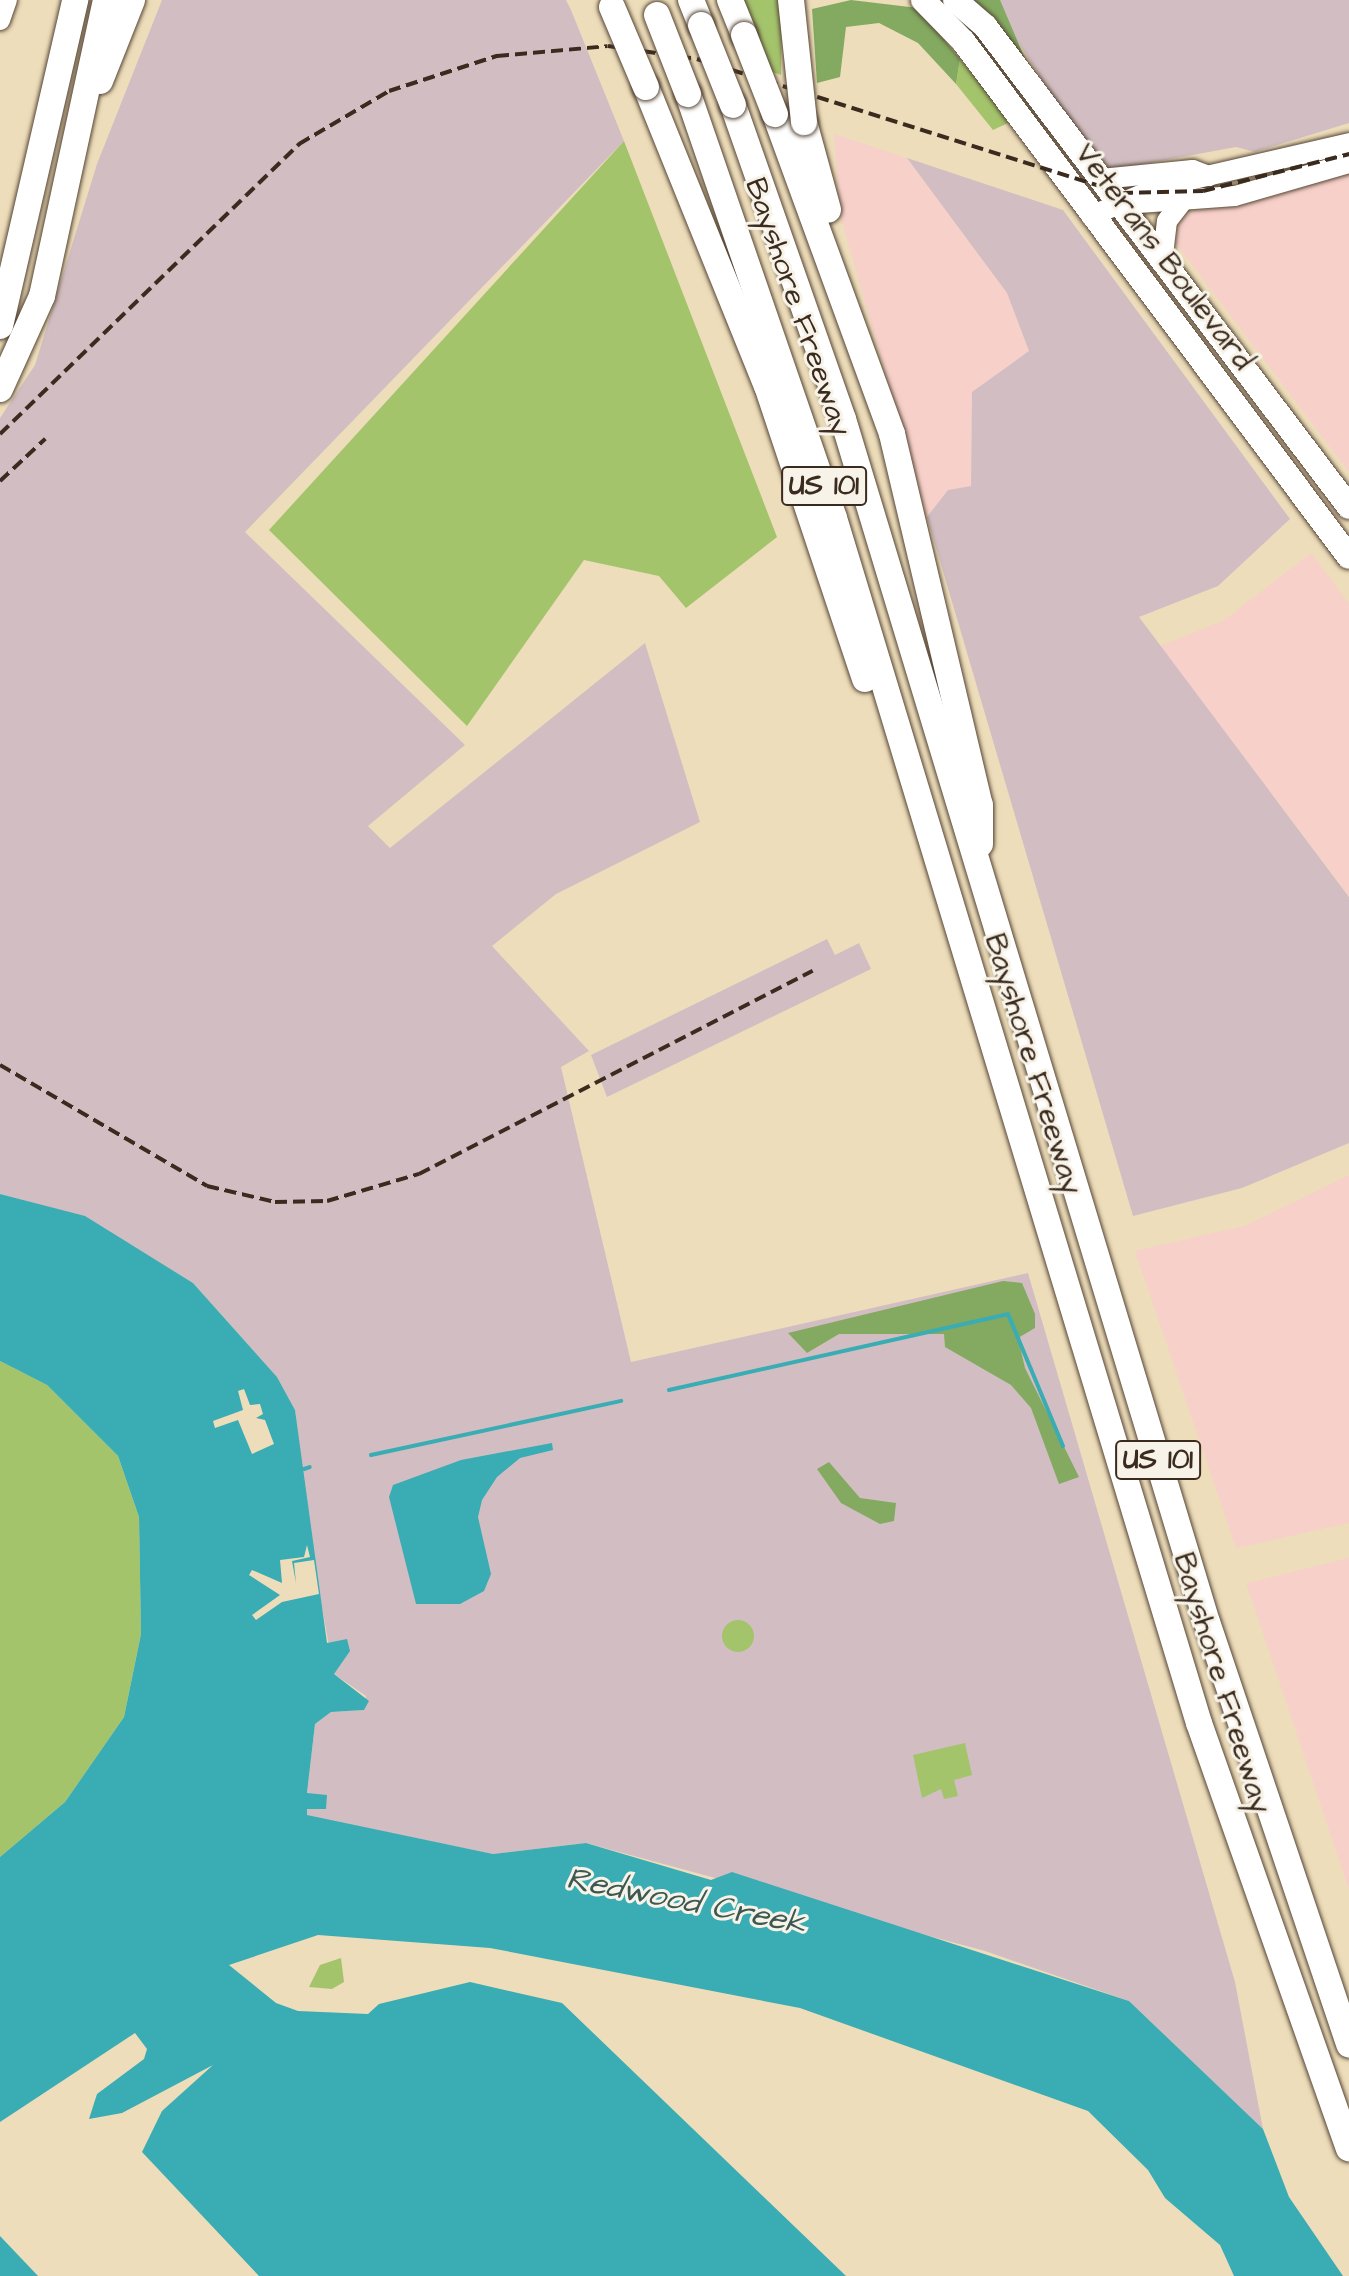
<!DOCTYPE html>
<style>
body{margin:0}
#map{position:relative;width:1349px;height:2276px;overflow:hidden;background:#edddba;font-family:"Architects Daughter",sans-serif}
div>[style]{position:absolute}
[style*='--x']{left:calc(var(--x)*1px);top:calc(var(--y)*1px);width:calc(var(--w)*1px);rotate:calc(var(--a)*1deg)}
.built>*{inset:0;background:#f7d0ca}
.industrial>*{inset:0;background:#d2bec2}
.green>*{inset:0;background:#a4c46c}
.round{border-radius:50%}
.forest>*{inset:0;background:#83aa60}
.water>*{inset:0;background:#3aacb3}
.pier>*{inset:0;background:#edddba}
.stream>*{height:4px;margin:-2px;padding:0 2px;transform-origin:2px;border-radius:2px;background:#3aacb3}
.roads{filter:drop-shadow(0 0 2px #564535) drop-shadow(0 0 2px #564535)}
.secondary>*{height:20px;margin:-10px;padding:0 10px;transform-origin:10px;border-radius:10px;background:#fff}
.primary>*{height:24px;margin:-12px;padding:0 12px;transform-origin:12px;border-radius:12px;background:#fff}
.highway>*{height:26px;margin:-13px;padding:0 13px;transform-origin:13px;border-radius:13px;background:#fff}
.rail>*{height:4px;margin-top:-2px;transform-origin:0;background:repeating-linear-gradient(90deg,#3b2a1e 0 12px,transparent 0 18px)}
.bridges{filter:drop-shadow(0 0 2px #564535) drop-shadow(0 0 2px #564535)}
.highway-bridge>*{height:26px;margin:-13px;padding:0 13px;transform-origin:13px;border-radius:13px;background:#fff}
span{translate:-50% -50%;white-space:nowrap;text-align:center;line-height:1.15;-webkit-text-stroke:6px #f7f3e8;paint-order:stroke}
.shield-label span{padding:2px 6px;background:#f7f3e8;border:2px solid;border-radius:6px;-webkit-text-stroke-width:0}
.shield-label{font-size:28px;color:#3b2a1e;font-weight:700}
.street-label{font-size:30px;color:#3b2a1e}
.water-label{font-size:32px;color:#3b5852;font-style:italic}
</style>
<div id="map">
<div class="built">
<i style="clip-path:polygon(834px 134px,907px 158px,1007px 293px,1029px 352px,972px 392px,971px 486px,948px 490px,927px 517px,840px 215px)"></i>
<i style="clip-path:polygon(1349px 171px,1349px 472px,1175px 242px,1179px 223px,1191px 212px)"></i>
<i style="clip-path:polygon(1311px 553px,1349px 604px,1349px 896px,1160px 646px,1223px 621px)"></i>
<i style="clip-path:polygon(1349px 1175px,1349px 1523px,1236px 1548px,1135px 1251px,1247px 1225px)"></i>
<i style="clip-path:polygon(1349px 1558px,1349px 1889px,1246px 1583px)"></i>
</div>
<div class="industrial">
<i style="clip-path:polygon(162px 0,566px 0,571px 10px,624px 141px,245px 532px,465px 745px,368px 826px,390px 848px,645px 643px,700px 822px,556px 894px,492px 946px,589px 1051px,561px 1067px,631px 1362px,1028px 1273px,1235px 1982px,1263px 2129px,1129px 2001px,985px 1951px,586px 1843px,493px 1854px,306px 1816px,306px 1809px,326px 1809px,307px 1794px,315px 1724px,331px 1712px,364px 1710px,366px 1696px,334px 1674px,300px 1485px,295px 1410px,277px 1377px,193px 1283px,85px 1217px,0 1194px,0 418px,35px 365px,97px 164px)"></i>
<i style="clip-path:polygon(991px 0,1349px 0,1349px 123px,1255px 152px,1236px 147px,1111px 170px,1064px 114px)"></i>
<i style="clip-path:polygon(907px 158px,1063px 210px,1290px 519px,1218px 586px,1139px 617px,1349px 897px,1349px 1143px,1242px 1188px,1133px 1216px,927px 517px,948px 490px,971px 486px,972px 392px,1029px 351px,1007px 293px)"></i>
<i style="clip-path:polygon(827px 939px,835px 955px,859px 943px,871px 969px,607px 1097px,591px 1055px)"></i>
</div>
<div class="green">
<i style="clip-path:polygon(742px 0,782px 0,781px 75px,770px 71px)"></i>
<i style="clip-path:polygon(960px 59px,1001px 108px,1008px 123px,993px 130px,956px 84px)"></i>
<i style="clip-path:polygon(624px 141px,777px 537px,686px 608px,659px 576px,584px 560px,467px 726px,269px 530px)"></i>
<i style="clip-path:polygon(0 1361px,47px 1385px,118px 1456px,139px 1517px,141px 1634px,124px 1717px,65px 1802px,0 1857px)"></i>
<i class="round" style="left:722px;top:1620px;width:32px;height:32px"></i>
<i style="clip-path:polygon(965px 1743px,972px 1775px,954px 1780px,958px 1796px,944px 1799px,941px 1789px,922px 1798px,913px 1755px)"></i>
<i style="clip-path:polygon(341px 1958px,344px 1982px,332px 1989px,309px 1987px,320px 1965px)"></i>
</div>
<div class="forest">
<i style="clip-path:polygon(851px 0,918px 8px,960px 59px,956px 84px,918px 43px,879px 23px,846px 27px,840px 77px,817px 83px,812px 9px)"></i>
<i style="clip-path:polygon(967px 0,1000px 0,1032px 75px)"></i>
<i style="clip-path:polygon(1003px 1281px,1022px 1283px,1035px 1314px,1035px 1328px,1018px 1338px,1025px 1368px,1079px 1477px,1059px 1484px,1031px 1408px,1011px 1385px,945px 1347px,944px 1334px,839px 1334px,807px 1353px,788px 1333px)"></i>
<i style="clip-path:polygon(829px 1462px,860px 1498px,896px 1503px,894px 1521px,880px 1524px,841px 1503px,817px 1469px)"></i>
</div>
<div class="water">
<i style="clip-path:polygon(0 1194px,85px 1216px,193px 1283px,277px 1377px,295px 1410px,327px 1643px,347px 1639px,350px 1651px,334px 1674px,369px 1701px,364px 1710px,331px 1712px,315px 1724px,307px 1793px,327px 1795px,326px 1809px,307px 1809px,307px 1815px,493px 1854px,586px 1843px,711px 1880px,732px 1872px,1129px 2001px,1263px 2129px,1289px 2197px,1343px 2276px,1234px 2276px,1220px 2245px,1165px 2198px,1148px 2170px,1088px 2111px,800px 2008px,490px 1948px,318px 1935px,229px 1965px,276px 2003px,298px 2011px,368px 2014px,379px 2004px,470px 1982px,562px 2003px,846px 2276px,259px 2276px,142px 2152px,162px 2111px,213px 2065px,122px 2113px,89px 2119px,97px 2094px,144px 2059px,147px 2049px,135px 2033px,0 2122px,0 1857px,65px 1802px,124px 1717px,141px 1634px,139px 1517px,118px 1456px,47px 1385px,0 1361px)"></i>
<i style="clip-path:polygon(552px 1443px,553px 1450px,520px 1458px,497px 1477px,482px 1500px,478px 1517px,491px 1574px,484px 1591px,460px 1604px,416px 1604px,389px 1497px,393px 1485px,461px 1460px)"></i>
<i style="clip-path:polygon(0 2236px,38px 2276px,0 2276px)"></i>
</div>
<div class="pier">
<i style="clip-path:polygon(244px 1389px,250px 1405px,260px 1404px,263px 1414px,256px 1418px,265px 1420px,274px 1444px,252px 1454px,238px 1420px,215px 1428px,213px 1421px,243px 1410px,238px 1391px)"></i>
<i style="clip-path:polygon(307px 1545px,310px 1557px,292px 1561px,296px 1583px,294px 1563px,314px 1560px,319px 1594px,282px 1602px,256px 1620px,252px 1615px,280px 1595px,249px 1575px,252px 1570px,282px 1583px,280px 1560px,304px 1557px)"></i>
</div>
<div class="stream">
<i style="--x:669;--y:1390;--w:347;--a:-12.6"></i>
<i style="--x:1008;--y:1314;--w:143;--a:67.4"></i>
<i style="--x:371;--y:1455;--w:256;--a:-12.2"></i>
<i style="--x:304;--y:1469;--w:6;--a:-18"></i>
</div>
<div class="roads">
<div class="secondary">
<i style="--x:0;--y:20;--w:21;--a:-71"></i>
<i style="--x:1101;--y:179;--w:92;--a:-5.6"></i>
<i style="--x:1193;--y:170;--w:17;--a:21"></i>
<i style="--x:1125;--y:204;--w:110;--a:-4.2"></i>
<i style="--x:1235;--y:196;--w:119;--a:-16.1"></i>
<i style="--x:1091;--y:216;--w:74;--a:-23.1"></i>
<i style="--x:1159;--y:187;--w:195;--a:-13"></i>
<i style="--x:1162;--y:263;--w:42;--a:-83.2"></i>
<i style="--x:1167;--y:221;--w:23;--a:-52"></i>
</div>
<div class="primary">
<i style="--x:923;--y:0;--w:57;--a:45.7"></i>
<i style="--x:963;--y:41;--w:644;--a:53.2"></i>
<i style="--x:955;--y:0;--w:40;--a:41"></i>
<i style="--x:985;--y:26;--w:603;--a:52.88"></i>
</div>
<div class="highway">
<i style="--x:691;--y:0;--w:27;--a:68"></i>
<i style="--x:730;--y:0;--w:38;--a:68"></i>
<i style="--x:100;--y:81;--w:87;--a:-68.4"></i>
<i style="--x:646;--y:87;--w:323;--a:68"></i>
<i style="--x:767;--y:386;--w:309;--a:71.5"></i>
<i style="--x:688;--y:94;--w:448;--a:71"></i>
<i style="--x:834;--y:518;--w:1259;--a:73.15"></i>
<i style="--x:1199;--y:1723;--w:451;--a:70.6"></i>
<i style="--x:733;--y:105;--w:333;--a:70.7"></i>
<i style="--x:843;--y:419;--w:1257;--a:73.17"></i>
<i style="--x:1207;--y:1622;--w:446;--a:71.4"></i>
<i style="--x:775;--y:114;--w:341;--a:69.9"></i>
<i style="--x:892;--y:434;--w:381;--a:76.7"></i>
<i style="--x:980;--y:805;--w:39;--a:90"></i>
<i style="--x:804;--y:122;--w:91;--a:74.7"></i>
<i style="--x:0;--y:326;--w:335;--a:-77"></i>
<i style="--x:0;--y:389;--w:102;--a:-65.7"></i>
<i style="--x:42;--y:296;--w:303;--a:-77.8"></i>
</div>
</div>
<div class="rail">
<i style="--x:0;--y:434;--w:417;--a:-44.1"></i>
<i style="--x:299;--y:144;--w:104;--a:-30.5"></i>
<i style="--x:389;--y:91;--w:114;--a:-18"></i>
<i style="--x:497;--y:56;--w:111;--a:-5.1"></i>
<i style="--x:608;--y:46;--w:90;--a:8.3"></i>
<i style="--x:697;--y:59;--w:445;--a:17.5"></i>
<i style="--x:1121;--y:193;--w:82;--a:-1.4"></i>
<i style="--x:1203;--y:191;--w:151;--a:-14.2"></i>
<i style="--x:0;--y:481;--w:62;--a:-43"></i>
<i style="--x:0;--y:1065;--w:240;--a:30.3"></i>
<i style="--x:207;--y:1186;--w:70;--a:13.2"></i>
<i style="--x:275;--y:1202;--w:52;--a:-1.1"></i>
<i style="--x:327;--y:1201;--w:96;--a:-16.4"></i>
<i style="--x:419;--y:1174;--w:443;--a:-27.3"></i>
</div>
<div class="bridges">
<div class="highway-bridge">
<i style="--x:791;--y:0;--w:123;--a:83.9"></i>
<i style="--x:612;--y:7;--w:87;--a:67"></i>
<i style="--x:657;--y:15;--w:85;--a:68.6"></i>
<i style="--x:701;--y:25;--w:86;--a:68.2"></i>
<i style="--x:744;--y:35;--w:85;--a:68.6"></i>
</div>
</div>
<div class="shield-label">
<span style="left:824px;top:486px">US 101</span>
<span style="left:1158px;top:1460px">US 101</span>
</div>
<div class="street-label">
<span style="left:1164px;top:257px;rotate:53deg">Veterans Boulevard</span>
<span style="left:798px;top:307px;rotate:71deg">Bayshore Freeway</span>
<span style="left:1033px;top:1064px;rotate:73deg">Bayshore Freeway</span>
<span style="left:1222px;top:1683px;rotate:73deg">Bayshore Freeway</span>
</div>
<div class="water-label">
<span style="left:686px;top:1902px;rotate:11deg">Redwood Creek</span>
</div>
</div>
